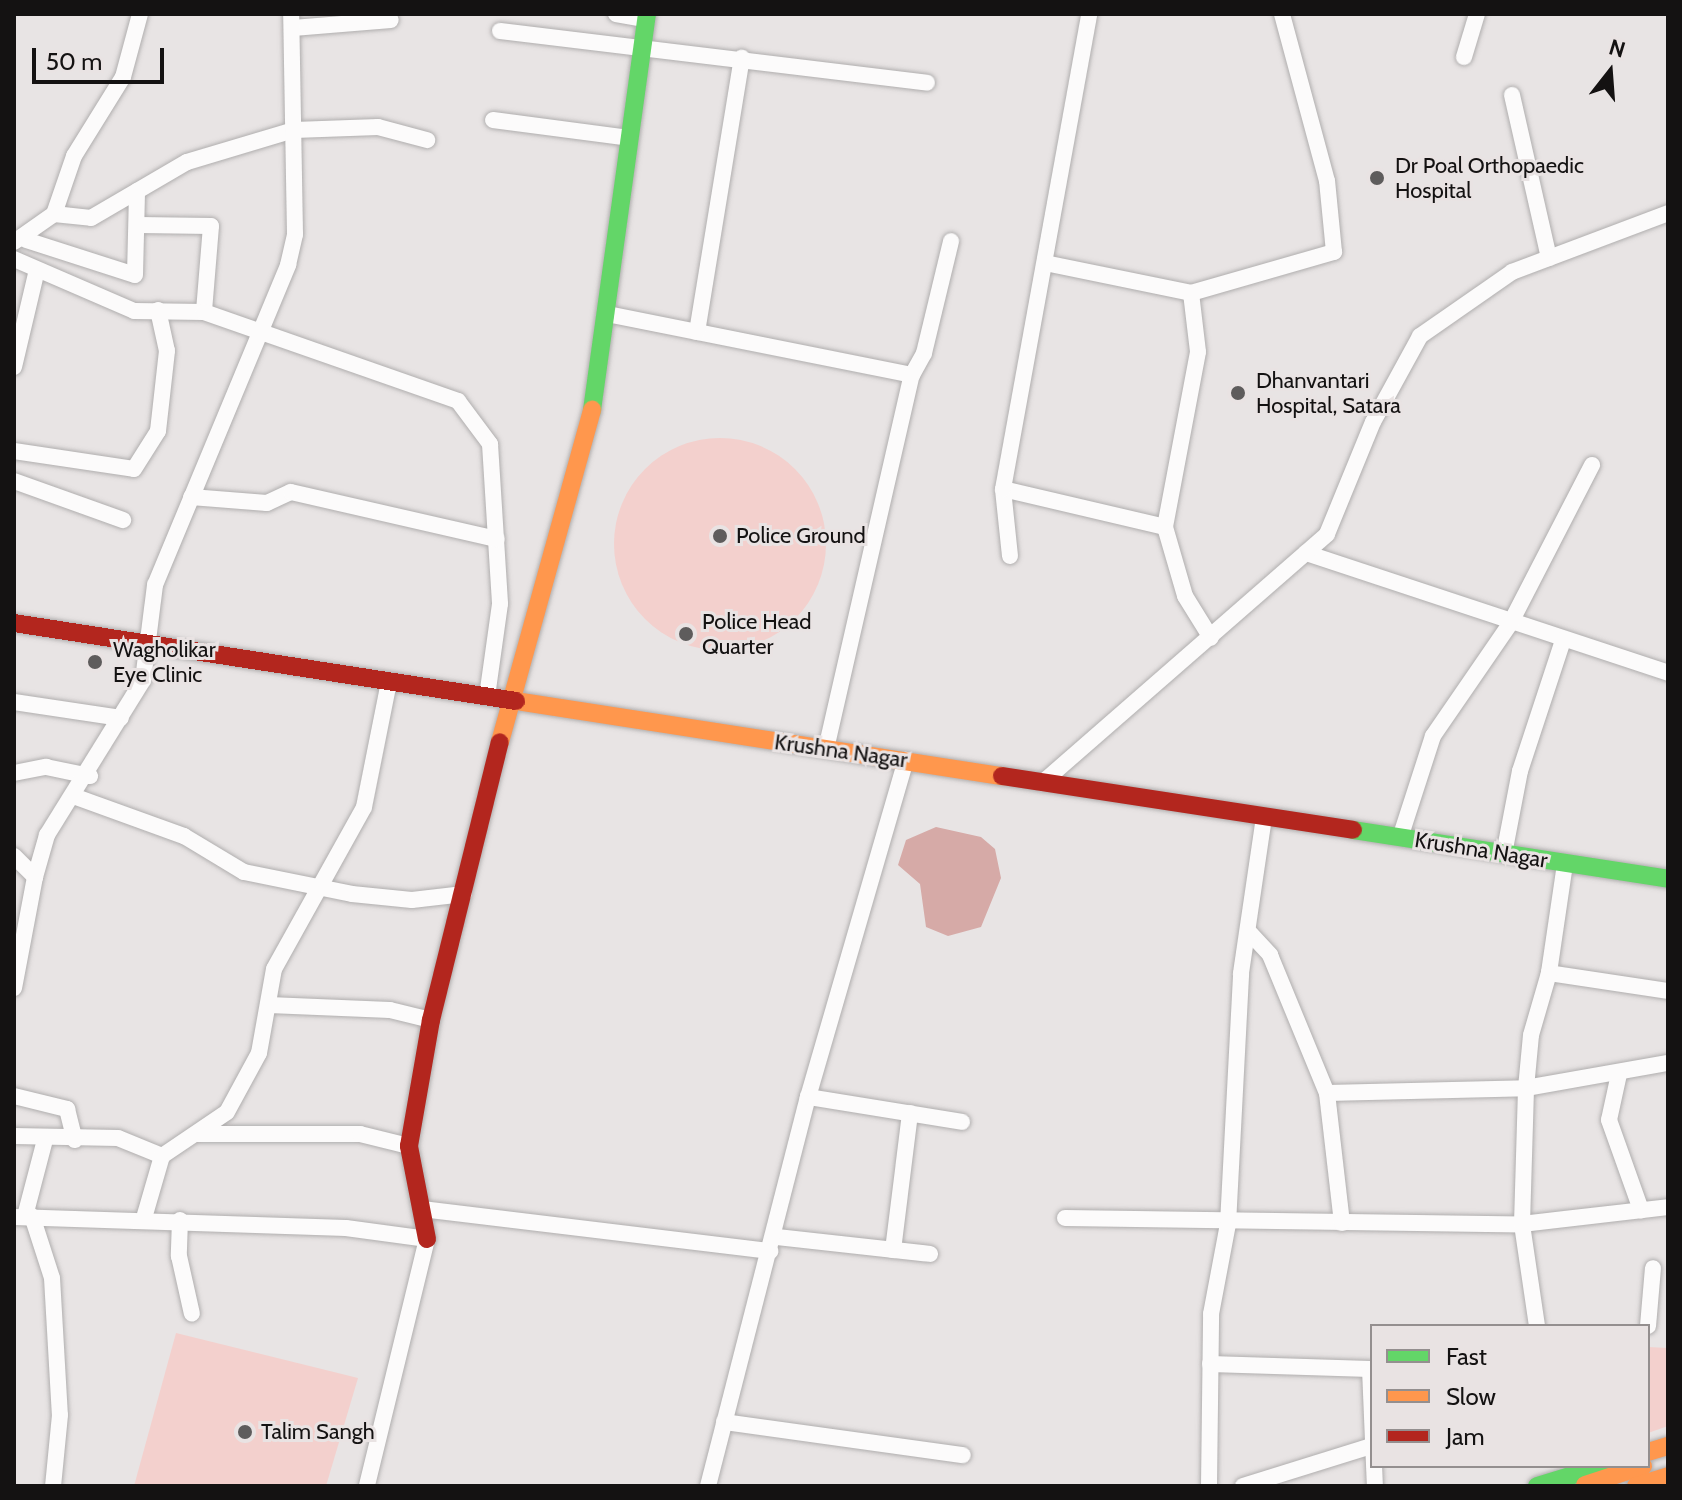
<!DOCTYPE html>
<style>
body{margin:0}
#map{position:relative;width:1682px;height:1500px;overflow:hidden;background:#e8e4e4;font-family:Cabin,sans-serif}
div>[style]{position:absolute}
[style*='--x']{left:calc(var(--x)*1px);top:calc(var(--y)*1px);width:calc(var(--w)*1px);rotate:calc(var(--a)*1deg)}
.green>*{inset:0;background:#f3d0cd}
.round{border-radius:50%}
.water>*{inset:0;background:#d6aaa7}
.roads{filter:drop-shadow(0 0 2px #b0aeae) drop-shadow(0 0 2px #b0aeae)}
.street>*{height:16px;margin:-8px;padding:0 8px;transform-origin:8px;border-radius:8px;background:#fcfbfb}
.fast>*{height:18px;margin:-9px;padding:0 9px;transform-origin:9px;border-radius:9px;background:#63d668}
.slow>*{height:18px;margin:-9px;padding:0 9px;transform-origin:9px;border-radius:9px;background:#ff974d}
.jam>*{height:18px;margin:-9px;padding:0 9px;transform-origin:9px;border-radius:9px;background:#b3261e}
.dots>*{width:22px;height:22px;translate:-50% -50%;box-sizing:border-box;border:4px solid #e9e3e3;border-radius:50%}
span{translate:-50% -50%;white-space:nowrap;text-align:center;line-height:1.15;-webkit-text-stroke:6px #e9e3e3;paint-order:stroke}
.poi-label{font-size:22px;color:#141212}
.left{translate:0 -50%;text-align:left}
.street-label{font-size:22px;color:#141212}
.frame{position:absolute;inset:0;border:16px solid #141212;pointer-events:none}
.legend{position:absolute;left:1370px;top:1324px;width:280px;height:144px;box-sizing:border-box;background:#e9e3e3;border:2px solid #948f8f;margin:0;padding:10px 14px;list-style:none;font-size:24px;color:#141212}
.legend li{display:flex;align-items:center;gap:16px;height:40px}
.legend b{width:40px;border:2px solid #948f8f}
.north{position:absolute;left:1570px;top:32px;width:80px;height:80px;-webkit-text-stroke:6px #e9e3e3;paint-order:stroke;rotate:17deg;font-size:22px;font-weight:700;line-height:32px;text-align:center;color:#141212}
.north::after{content:'';display:block;margin:auto;width:28px;height:36px;background:#141212;clip-path:polygon(50% 0,100% 100%,50% 72%,0 100%)}
.scale{position:absolute;left:32px;top:48px;width:132px;height:36px;box-sizing:border-box;border:4px solid #141212;border-top:0;padding-left:10px;font-size:24px;line-height:28px;white-space:nowrap;color:#141212;-webkit-text-stroke:6px #e9e3e3;paint-order:stroke}
</style>
<div id="map">
<div class="green">
<i class="round" style="left:614px;top:438px;width:212px;height:212px"></i>
<i style="clip-path:polygon(176px 1333px,358px 1378px,326px 1486px,134px 1486px)"></i>
<i style="clip-path:polygon(1648px 1347px,1668px 1348px,1668px 1426px,1648px 1433px)"></i>
</div>
<div class="water">
<i style="clip-path:polygon(936px 827px,981px 837px,995px 849px,1001px 878px,981px 927px,948px 936px,926px 927px,920px 884px,898px 865px,906px 840px)"></i>
</div>
<div class="roads">
<div class="street">
<i style="--x:140;--y:14;--w:65;--a:105.1"></i>
<i style="--x:123;--y:77;--w:93;--a:121.8"></i>
<i style="--x:74;--y:156;--w:61;--a:109"></i>
<i style="--x:54;--y:214;--w:37;--a:6"></i>
<i style="--x:91;--y:218;--w:111;--a:-30.3"></i>
<i style="--x:187;--y:162;--w:112;--a:-16.7"></i>
<i style="--x:294;--y:130;--w:84;--a:-2"></i>
<i style="--x:378;--y:127;--w:51;--a:14.9"></i>
<i style="--x:616;--y:14;--w:29;--a:10"></i>
<i style="--x:293;--y:28;--w:98;--a:-4.7"></i>
<i style="--x:500;--y:31;--w:430;--a:6.9"></i>
<i style="--x:1464;--y:57;--w:45;--a:-73.2"></i>
<i style="--x:1512;--y:95;--w:167;--a:77.2"></i>
<i style="--x:493;--y:120;--w:137;--a:7.5"></i>
<i style="--x:139;--y:225;--w:72;--a:0.8"></i>
<i style="--x:211;--y:226;--w:86;--a:94.7"></i>
<i style="--x:26;--y:240;--w:114;--a:17.8"></i>
<i style="--x:135;--y:275;--w:84;--a:-88.6"></i>
<i style="--x:14;--y:242;--w:49;--a:-35"></i>
<i style="--x:14;--y:259;--w:131;--a:23.4"></i>
<i style="--x:134;--y:311;--w:70;--a:0.8"></i>
<i style="--x:204;--y:312;--w:269;--a:19.3"></i>
<i style="--x:458;--y:401;--w:54;--a:53.3"></i>
<i style="--x:490;--y:444;--w:160;--a:86.4"></i>
<i style="--x:500;--y:604;--w:94;--a:98"></i>
<i style="--x:1045;--y:263;--w:149;--a:11.6"></i>
<i style="--x:1191;--y:293;--w:59;--a:83.2"></i>
<i style="--x:1198;--y:352;--w:178;--a:100.7"></i>
<i style="--x:1165;--y:527;--w:72;--a:73.8"></i>
<i style="--x:1185;--y:596;--w:49;--a:58.2"></i>
<i style="--x:1191;--y:293;--w:149;--a:-16"></i>
<i style="--x:1334;--y:252;--w:71;--a:-95.6"></i>
<i style="--x:1327;--y:181;--w:173;--a:-105.1"></i>
<i style="--x:607;--y:314;--w:311;--a:11.3"></i>
<i style="--x:697;--y:332;--w:278;--a:-80.7"></i>
<i style="--x:14;--y:367;--w:100;--a:-76.7"></i>
<i style="--x:14;--y:451;--w:121;--a:8.5"></i>
<i style="--x:134;--y:469;--w:45;--a:-57.7"></i>
<i style="--x:158;--y:431;--w:81;--a:-83.6"></i>
<i style="--x:167;--y:351;--w:42;--a:-102.4"></i>
<i style="--x:14;--y:481;--w:116;--a:19.7"></i>
<i style="--x:1003;--y:489;--w:166;--a:13.2"></i>
<i style="--x:191;--y:497;--w:76;--a:4.5"></i>
<i style="--x:267;--y:503;--w:26;--a:-25"></i>
<i style="--x:291;--y:492;--w:211;--a:12.9"></i>
<i style="--x:1306;--y:553;--w:381;--a:18.3"></i>
<i style="--x:1010;--y:556;--w:67;--a:-96"></i>
<i style="--x:1003;--y:489;--w:483;--a:-79.7"></i>
<i style="--x:14;--y:702;--w:108;--a:8.5"></i>
<i style="--x:826;--y:749;--w:384;--a:-77.1"></i>
<i style="--x:912;--y:375;--w:25;--a:-61"></i>
<i style="--x:924;--y:353;--w:115;--a:-76.4"></i>
<i style="--x:14;--y:773;--w:33;--a:-11"></i>
<i style="--x:46;--y:767;--w:45;--a:11.6"></i>
<i style="--x:1042;--y:783;--w:378;--a:-41.1"></i>
<i style="--x:1327;--y:534;--w:121;--a:-67.7"></i>
<i style="--x:1373;--y:422;--w:98;--a:-61.3"></i>
<i style="--x:1420;--y:336;--w:112;--a:-34.8"></i>
<i style="--x:1512;--y:272;--w:167;--a:-20.7"></i>
<i style="--x:76;--y:797;--w:115;--a:19.9"></i>
<i style="--x:184;--y:836;--w:70;--a:31"></i>
<i style="--x:244;--y:872;--w:110;--a:11.5"></i>
<i style="--x:352;--y:894;--w:60;--a:5.7"></i>
<i style="--x:412;--y:900;--w:52;--a:-6.6"></i>
<i style="--x:1400;--y:838;--w:107;--a:-72.1"></i>
<i style="--x:1433;--y:736;--w:136;--a:-55.5"></i>
<i style="--x:1510;--y:624;--w:179;--a:-62.7"></i>
<i style="--x:1504;--y:854;--w:85;--a:-79.1"></i>
<i style="--x:1520;--y:771;--w:138;--a:-71.8"></i>
<i style="--x:14;--y:856;--w:30;--a:45"></i>
<i style="--x:35;--y:877;--w:113;--a:100.7"></i>
<i style="--x:1565;--y:864;--w:110;--a:98.4"></i>
<i style="--x:1549;--y:973;--w:120;--a:8.6"></i>
<i style="--x:35;--y:877;--w:44;--a:-74.1"></i>
<i style="--x:47;--y:835;--w:182;--a:-58.2"></i>
<i style="--x:143;--y:680;--w:96;--a:-82.8"></i>
<i style="--x:155;--y:585;--w:347;--a:-67.4"></i>
<i style="--x:288;--y:265;--w:32;--a:-77"></i>
<i style="--x:295;--y:234;--w:220;--a:-91"></i>
<i style="--x:1248;--y:931;--w:33;--a:47"></i>
<i style="--x:1270;--y:955;--w:149;--a:67.6"></i>
<i style="--x:269;--y:1005;--w:121;--a:2.4"></i>
<i style="--x:390;--y:1010;--w:42;--a:13.7"></i>
<i style="--x:1619;--y:1074;--w:47;--a:102.3"></i>
<i style="--x:1609;--y:1120;--w:96;--a:70.4"></i>
<i style="--x:14;--y:1096;--w:55;--a:13.8"></i>
<i style="--x:67;--y:1109;--w:32;--a:76"></i>
<i style="--x:808;--y:1097;--w:351;--a:-73.8"></i>
<i style="--x:197;--y:1134;--w:163;--a:0"></i>
<i style="--x:360;--y:1134;--w:50;--a:13.8"></i>
<i style="--x:14;--y:1136;--w:104;--a:1.1"></i>
<i style="--x:118;--y:1138;--w:48;--a:22.2"></i>
<i style="--x:422;--y:1209;--w:351;--a:6.9"></i>
<i style="--x:25;--y:1216;--w:79;--a:-75.3"></i>
<i style="--x:32;--y:1216;--w:65;--a:72.1"></i>
<i style="--x:52;--y:1278;--w:137;--a:86.7"></i>
<i style="--x:60;--y:1415;--w:71;--a:95.6"></i>
<i style="--x:14;--y:1217;--w:332;--a:1.9"></i>
<i style="--x:346;--y:1228;--w:82;--a:7.7"></i>
<i style="--x:427;--y:1239;--w:254;--a:103.7"></i>
<i style="--x:144;--y:1218;--w:65;--a:-73.8"></i>
<i style="--x:162;--y:1156;--w:78;--a:-34.1"></i>
<i style="--x:227;--y:1112;--w:67;--a:-61.5"></i>
<i style="--x:259;--y:1053;--w:85;--a:-79.9"></i>
<i style="--x:274;--y:969;--w:185;--a:-60.9"></i>
<i style="--x:364;--y:807;--w:127;--a:-78.7"></i>
<i style="--x:1065;--y:1218;--w:457;--a:0.8"></i>
<i style="--x:1522;--y:1224;--w:147;--a:-6.6"></i>
<i style="--x:180;--y:1220;--w:36;--a:92"></i>
<i style="--x:179;--y:1256;--w:59;--a:77.4"></i>
<i style="--x:1342;--y:1223;--w:131;--a:-96.6"></i>
<i style="--x:1327;--y:1093;--w:199;--a:-1.4"></i>
<i style="--x:1526;--y:1088;--w:144;--a:-10"></i>
<i style="--x:777;--y:1237;--w:154;--a:6.3"></i>
<i style="--x:893;--y:1250;--w:138;--a:-82.9"></i>
<i style="--x:1537;--y:1326;--w:103;--a:-98.4"></i>
<i style="--x:1522;--y:1224;--w:136;--a:-88.3"></i>
<i style="--x:1526;--y:1088;--w:53;--a:-84.6"></i>
<i style="--x:1531;--y:1035;--w:65;--a:-73.8"></i>
<i style="--x:1648;--y:1326;--w:58;--a:-85.1"></i>
<i style="--x:1210;--y:1364;--w:160;--a:1.8"></i>
<i style="--x:1370;--y:1369;--w:117;--a:87.6"></i>
<i style="--x:724;--y:1422;--w:241;--a:7.9"></i>
<i style="--x:708;--y:1486;--w:402;--a:-75.6"></i>
<i style="--x:808;--y:1097;--w:156;--a:9.2"></i>
<i style="--x:1209;--y:1486;--w:172;--a:-89.3"></i>
<i style="--x:1211;--y:1314;--w:92;--a:-79.3"></i>
<i style="--x:1228;--y:1224;--w:251;--a:-87"></i>
<i style="--x:1241;--y:973;--w:158;--a:-81.6"></i>
<i style="--x:1243;--y:1486;--w:131;--a:-17.3"></i>
</div>
<div class="fast">
<i style="--x:592;--y:410;--w:400;--a:-82.1"></i>
<i style="--x:1353;--y:830;--w:319;--a:8.8"></i>
<i style="--x:1537;--y:1486;--w:69;--a:-16.9"></i>
</div>
<div class="slow">
<i style="--x:516;--y:701;--w:492;--a:8.8"></i>
<i style="--x:500;--y:742;--w:345;--a:-74.5"></i>
<i style="--x:1648;--y:1452;--w:21;--a:-17"></i>
<i style="--x:1585;--y:1485;--w:61;--a:-18.1"></i>
<i style="--x:1636;--y:1486;--w:34;--a:-17"></i>
</div>
<div class="jam">
<i style="--x:14;--y:623;--w:508;--a:8.83"></i>
<i style="--x:1002;--y:776;--w:355;--a:8.7"></i>
<i style="--x:427;--y:1239;--w:95;--a:-101"></i>
<i style="--x:409;--y:1146;--w:128;--a:-80.1"></i>
<i style="--x:431;--y:1020;--w:286;--a:-76.1"></i>
</div>
</div>
<div class="dots">
<i style="left:1377px;top:178px;background:#5e5c5c"></i>
<i style="left:1238px;top:393px;background:#5e5c5c"></i>
<i style="left:720px;top:536px;background:#5e5c5c"></i>
<i style="left:686px;top:634px;background:#5e5c5c"></i>
<i style="left:95px;top:662px;background:#5e5c5c"></i>
<i style="left:245px;top:1432px;background:#5e5c5c"></i>
</div>
<div class="poi-label">
<span class="left" style="left:1395px;top:178px">Dr Poal Orthopaedic<br>Hospital</span>
<span class="left" style="left:1256px;top:393px">Dhanvantari<br>Hospital, Satara</span>
<span class="left" style="left:736px;top:536px">Police Ground</span>
<span class="left" style="left:702px;top:634px">Police Head<br>Quarter</span>
<span class="left" style="left:113px;top:662px">Wagholikar<br>Eye Clinic</span>
<span class="left" style="left:261px;top:1432px">Talim Sangh</span>
</div>
<div class="street-label">
<span style="left:841px;top:751px;rotate:8deg">Krushna Nagar</span>
<span style="left:1481px;top:850px;rotate:9deg">Krushna Nagar</span>
</div>
<div class="frame"></div>
<ul class="legend">
<li><b style="height:10px;background:#63d668"></b>Fast</li>
<li><b style="height:10px;background:#ff974d"></b>Slow</li>
<li><b style="height:10px;background:#b3261e"></b>Jam</li>
</ul>
<div class="north">N</div>
<div class="scale">50 m</div>
</div>
